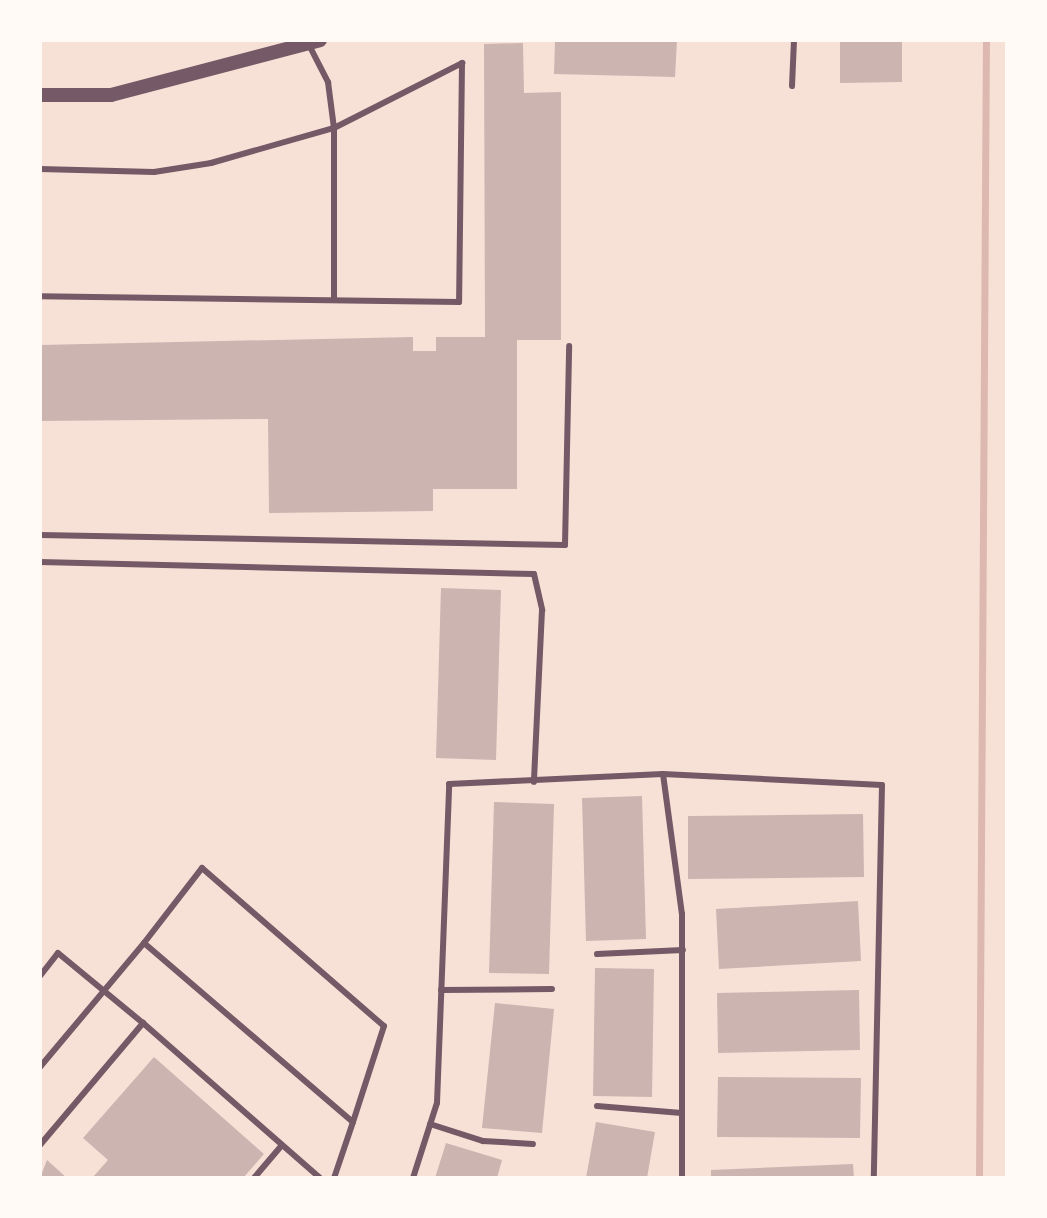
<!DOCTYPE html>
<style>
body{margin:0}
#map{position:relative;width:1047px;height:1218px;overflow:hidden;background:#f7e1d7;font-family:Barlow,sans-serif}
div>[style]{position:absolute}
[style*='--x']{left:calc(var(--x)*1px);top:calc(var(--y)*1px);width:calc(var(--w)*1px);rotate:calc(var(--a)*1deg)}
.stream>*{height:7px;margin:-3.5px;padding:0 3.5px;transform-origin:3.5px;border-radius:3.5px;background:#dcb8b0}
.building>*{inset:0;background:#ccb4b1}
.service>*{height:6px;margin:-3px;padding:0 3px;transform-origin:3px;border-radius:3px;background:#755966}
.tertiary>*{height:14px;margin:-7px;padding:0 7px;transform-origin:7px;border-radius:7px;background:#755966}
span{translate:-50% -50%;white-space:nowrap;text-align:center;line-height:1.15;-webkit-text-stroke:6px #fffaf5;paint-order:stroke}
.frame{position:absolute;inset:0;border:42px solid #fffaf5;pointer-events:none}
</style>
<div id="map">
<div class="stream">
<i style="--x:979;--y:1178;--w:1138;--a:-89.65"></i>
</div>
<div class="building">
<i style="clip-path:polygon(555px 40px,677px 40px,675px 77px,554px 74px)"></i>
<i style="clip-path:polygon(840px 40px,902px 40px,902px 82px,840px 83px)"></i>
<i style="clip-path:polygon(523px 43px,524px 93px,561px 92px,561px 340px,517px 340px,517px 489px,433px 489px,433px 511px,269px 513px,268px 419px,40px 421px,40px 345px,413px 337px,413px 351px,436px 351px,436px 337px,485px 337px,484px 44px)"></i>
<i style="clip-path:polygon(441px 588px,501px 590px,496px 760px,436px 758px)"></i>
<i style="clip-path:polygon(642px 796px,646px 939px,586px 941px,582px 798px)"></i>
<i style="clip-path:polygon(494px 802px,554px 804px,549px 974px,489px 973px)"></i>
<i style="clip-path:polygon(863px 814px,864px 877px,688px 879px,688px 816px)"></i>
<i style="clip-path:polygon(858px 901px,861px 961px,719px 969px,716px 909px)"></i>
<i style="clip-path:polygon(595px 968px,654px 969px,652px 1097px,593px 1096px)"></i>
<i style="clip-path:polygon(859px 990px,860px 1050px,718px 1053px,717px 993px)"></i>
<i style="clip-path:polygon(495px 1003px,554px 1009px,542px 1133px,482px 1128px)"></i>
<i style="clip-path:polygon(154px 1057px,264px 1154px,243px 1178px,92px 1178px,108px 1160px,83px 1138px)"></i>
<i style="clip-path:polygon(718px 1077px,861px 1078px,860px 1138px,717px 1137px)"></i>
<i style="clip-path:polygon(596px 1122px,655px 1132px,647px 1178px,586px 1178px)"></i>
<i style="clip-path:polygon(446px 1143px,502px 1160px,497px 1178px,435px 1178px)"></i>
<i style="clip-path:polygon(47px 1160px,67px 1178px,40px 1178px)"></i>
<i style="clip-path:polygon(853px 1164px,854px 1178px,711px 1178px,711px 1170px)"></i>
</div>
<div class="service">
<i style="--x:309;--y:45;--w:42;--a:62.8"></i>
<i style="--x:328;--y:82;--w:46;--a:82.6"></i>
<i style="--x:334;--y:128;--w:172;--a:90"></i>
<i style="--x:792;--y:86;--w:46;--a:-87.5"></i>
<i style="--x:40;--y:169;--w:114;--a:1.5"></i>
<i style="--x:154;--y:172;--w:58;--a:-9"></i>
<i style="--x:211;--y:163;--w:128;--a:-15.9"></i>
<i style="--x:334;--y:128;--w:144;--a:-26.9"></i>
<i style="--x:462;--y:63;--w:239;--a:90.7"></i>
<i style="--x:459;--y:302;--w:419;--a:-179.2"></i>
<i style="--x:40;--y:535;--w:525;--a:1.09"></i>
<i style="--x:565;--y:545;--w:199;--a:-88.8"></i>
<i style="--x:40;--y:562;--w:494;--a:1.4"></i>
<i style="--x:534;--y:574;--w:37;--a:77"></i>
<i style="--x:542;--y:610;--w:172;--a:92.7"></i>
<i style="--x:663;--y:774;--w:219;--a:2.9"></i>
<i style="--x:882;--y:785;--w:393;--a:91.2"></i>
<i style="--x:144;--y:943;--w:95;--a:-52.3"></i>
<i style="--x:202;--y:868;--w:241;--a:41"></i>
<i style="--x:384;--y:1026;--w:101;--a:107.9"></i>
<i style="--x:597;--y:954;--w:86;--a:-2.7"></i>
<i style="--x:40;--y:976;--w:29;--a:-52"></i>
<i style="--x:58;--y:953;--w:110;--a:39.5"></i>
<i style="--x:441;--y:990;--w:111;--a:-0.5"></i>
<i style="--x:40;--y:1067;--w:162;--a:-50"></i>
<i style="--x:144;--y:943;--w:275;--a:40.6"></i>
<i style="--x:353;--y:1122;--w:59;--a:108.7"></i>
<i style="--x:597;--y:1106;--w:85;--a:4.7"></i>
<i style="--x:430;--y:1124;--w:56;--a:17.8"></i>
<i style="--x:483;--y:1141;--w:50;--a:3.4"></i>
<i style="--x:40;--y:1145;--w:160;--a:-49.8"></i>
<i style="--x:143;--y:1023;--w:235;--a:41.2"></i>
<i style="--x:254;--y:1178;--w:43;--a:-49.7"></i>
<i style="--x:413;--y:1178;--w:79;--a:-72.3"></i>
<i style="--x:437;--y:1103;--w:319;--a:-87.8"></i>
<i style="--x:449;--y:784;--w:214;--a:-2.7"></i>
<i style="--x:663;--y:774;--w:141;--a:82.3"></i>
<i style="--x:682;--y:914;--w:264;--a:90"></i>
</div>
<div class="tertiary">
<i style="--x:40;--y:95;--w:71;--a:0"></i>
<i style="--x:111;--y:95;--w:216;--a:-14.7"></i>
</div>
<div class="frame"></div>
</div>
